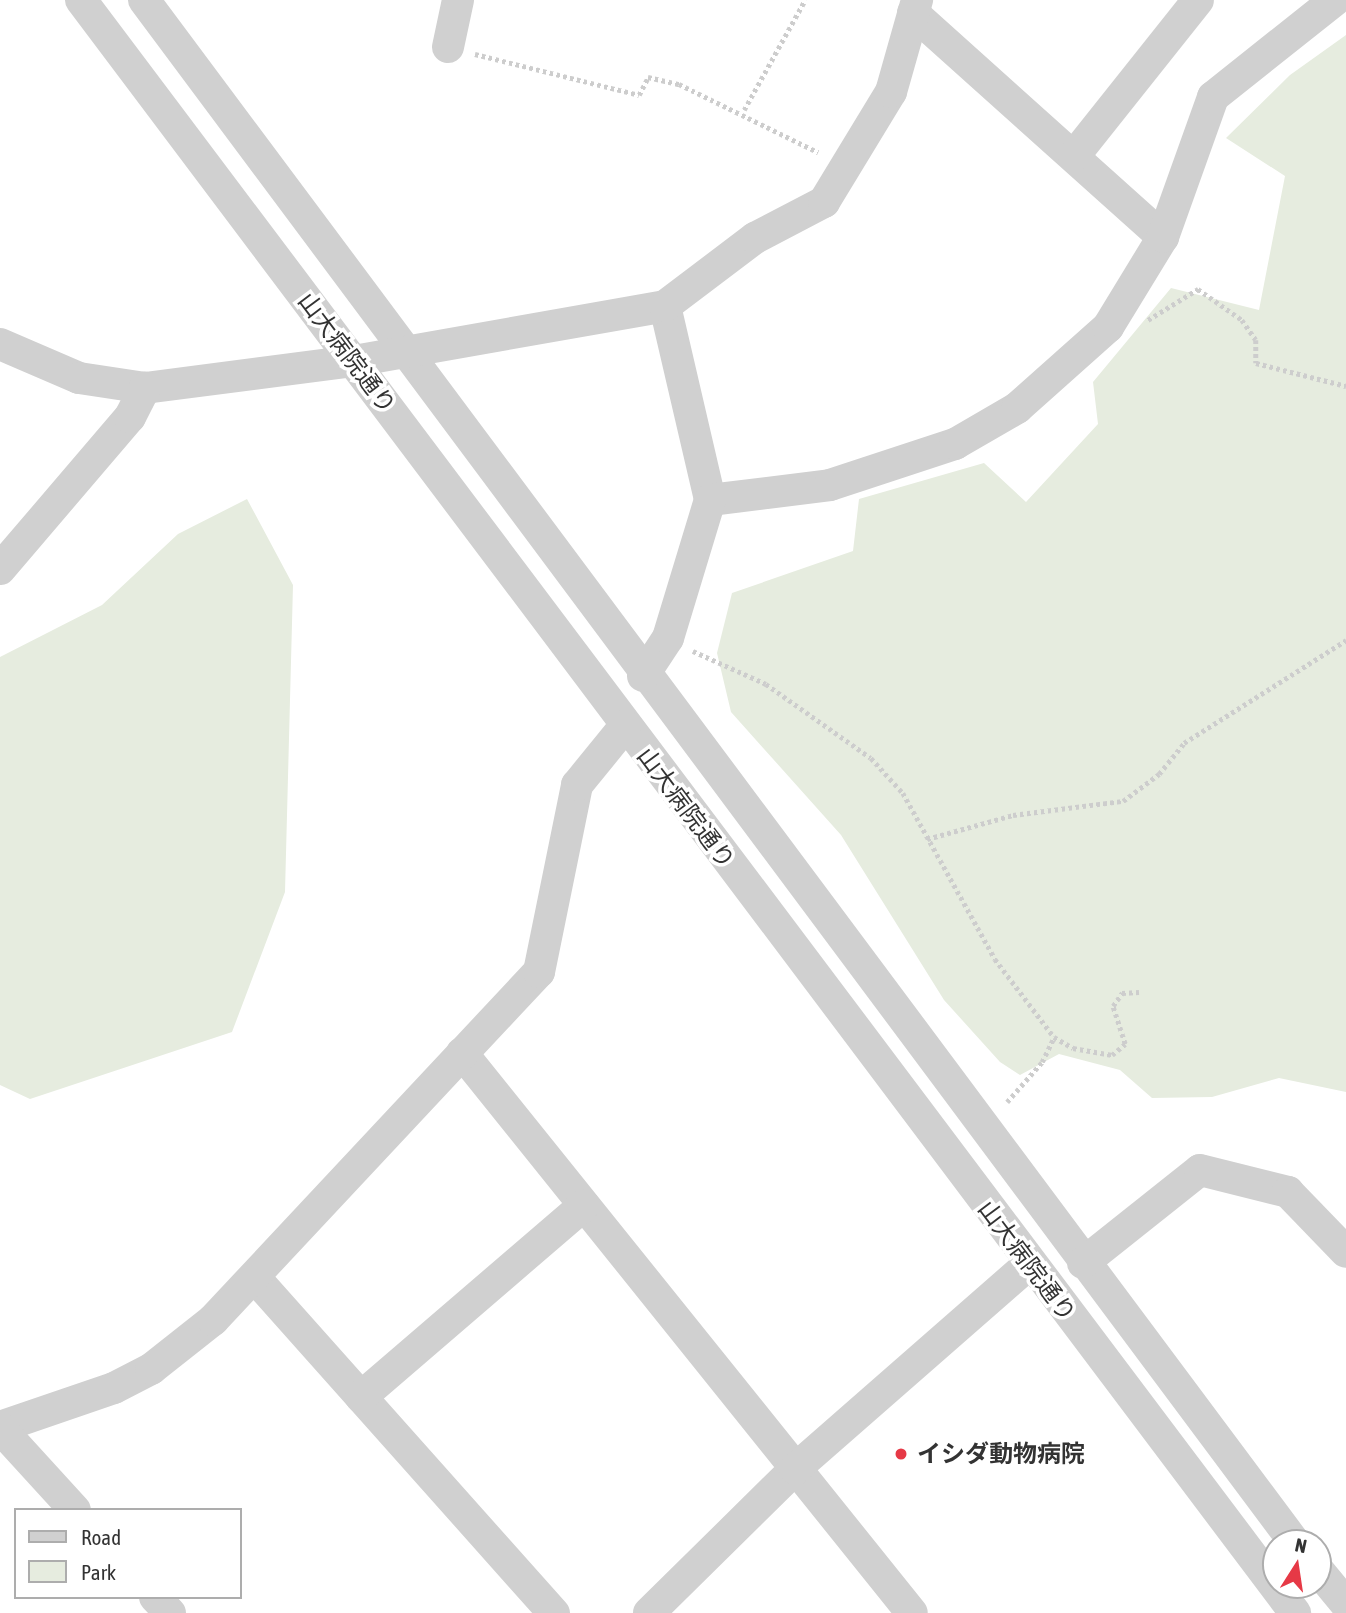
<!DOCTYPE html>
<meta charset="utf-8">
<style>
body{margin:0}
#map{position:relative;width:1346px;height:1613px;overflow:hidden;background:#fff;font-family:"Asap Condensed","Noto Sans JP",sans-serif}
div>[style]{position:absolute}
[style*='--x']{left:calc(var(--x)*1px);top:calc(var(--y)*1px);width:calc(var(--w)*1px);rotate:calc(var(--a)*1deg)}
.green>*{inset:0;background:#e6ecdf}
.path>*{height:4.5px;margin-top:-2.25px;transform-origin:0;background:repeating-linear-gradient(90deg,#cdcdcd 0 3.5px,transparent 0 7px)}
.minor>*{height:32px;margin:-16px;padding:0 16px;transform-origin:16px;border-radius:16px;background:#d0d0d0}
.dots>*{width:19px;height:19px;translate:-50% -50%;box-sizing:border-box;border:4px solid #fff;border-radius:50%}
span{translate:-50% -50%;white-space:nowrap;text-align:center;line-height:1.15;-webkit-text-stroke:7px #fff;paint-order:stroke}
.street-label{font-size:24px;color:#333}
.poi-label{font-size:24px;color:#333;font-weight:700}
.left{translate:0 -50%;text-align:left}
.legend{position:absolute;left:14px;top:1508px;width:228px;height:91px;box-sizing:border-box;background:#fff;border:2px solid #adadad;margin:0;padding:9px 12px;list-style:none;font-size:21px;color:#333}
.legend li{display:flex;align-items:center;gap:14px;height:35px}
.legend b{width:35px;border:2px solid #adadad}
.north{position:absolute;left:1262px;top:1529px;width:70px;height:70px;box-sizing:border-box;background:#fff;border:2px solid #adadad;border-radius:50%;rotate:12deg;font-size:19px;font-weight:700;line-height:28px;text-align:center;color:#333}
.north::after{content:'';display:block;margin:auto;width:24px;height:32px;background:#e63946;clip-path:polygon(50% 0,100% 100%,50% 72%,0 100%)}
</style>
<div id="map">
<div class="green">
<i style="clip-path:polygon(1346px 35px,1346px 1092px,1279px 1078px,1212px 1097px,1152px 1098px,1120px 1070px,1059px 1054px,1020px 1075px,1000px 1062px,944px 1000px,841px 835px,731px 712px,717px 653px,732px 593px,853px 551px,859px 499px,984px 463px,1026px 502px,1098px 424px,1093px 382px,1171px 288px,1259px 310px,1285px 176px,1226px 138px,1290px 75px)"></i>
<i style="clip-path:polygon(247px 499px,293px 585px,285px 892px,232px 1032px,30px 1099px,0 1085px,0 657px,102px 605px,178px 534px)"></i>
</div>
<div class="path">
<i style="--x:475;--y:54;--w:169;--a:14"></i>
<i style="--x:639;--y:95;--w:20;--a:-63"></i>
<i style="--x:648;--y:77;--w:32;--a:13"></i>
<i style="--x:679;--y:84;--w:155;--a:26.1"></i>
<i style="--x:744;--y:110;--w:126;--a:-61"></i>
<i style="--x:1148;--y:320;--w:59;--a:-31.8"></i>
<i style="--x:1198;--y:289;--w:54;--a:35.2"></i>
<i style="--x:1242;--y:320;--w:24;--a:55"></i>
<i style="--x:1256;--y:340;--w:23;--a:90"></i>
<i style="--x:1256;--y:363;--w:93;--a:14.3"></i>
<i style="--x:693;--y:651;--w:80;--a:24.3"></i>
<i style="--x:766;--y:684;--w:128;--a:35.2"></i>
<i style="--x:871;--y:758;--w:47;--a:47.6"></i>
<i style="--x:903;--y:793;--w:190;--a:61"></i>
<i style="--x:995;--y:959;--w:98;--a:52.9"></i>
<i style="--x:1054;--y:1037;--w:22;--a:30"></i>
<i style="--x:1073;--y:1048;--w:40;--a:10"></i>
<i style="--x:1112;--y:1055;--w:17;--a:-40"></i>
<i style="--x:1125;--y:1044;--w:40;--a:-108"></i>
<i style="--x:1113;--y:1006;--w:16;--a:-55"></i>
<i style="--x:1122;--y:993;--w:17;--a:-3"></i>
<i style="--x:927;--y:839;--w:89;--a:-15.6"></i>
<i style="--x:1013;--y:815;--w:111;--a:-7.3"></i>
<i style="--x:1123;--y:801;--w:45;--a:-36.9"></i>
<i style="--x:1159;--y:774;--w:40;--a:-51"></i>
<i style="--x:1184;--y:743;--w:192;--a:-32.4"></i>
<i style="--x:1007;--y:1102;--w:53;--a:-48.8"></i>
<i style="--x:1042;--y:1062;--w:28;--a:-64"></i>
</div>
<div class="minor">
<i style="--x:81;--y:0;--w:2019;--a:53.03"></i>
<i style="--x:144;--y:0;--w:1925;--a:53.28"></i>
<i style="--x:913;--y:13;--w:336;--a:41.9"></i>
<i style="--x:448;--y:47;--w:48;--a:-78"></i>
<i style="--x:1074;--y:156;--w:199;--a:-51.5"></i>
<i style="--x:665;--y:306;--w:199;--a:76.9"></i>
<i style="--x:710;--y:500;--w:121;--a:-7.1"></i>
<i style="--x:830;--y:485;--w:132;--a:-18.2"></i>
<i style="--x:955;--y:444;--w:72;--a:-30.1"></i>
<i style="--x:1017;--y:408;--w:122;--a:-41.7"></i>
<i style="--x:1108;--y:327;--w:105;--a:-58.6"></i>
<i style="--x:1163;--y:237;--w:149;--a:-70.3"></i>
<i style="--x:1213;--y:97;--w:156;--a:-38.5"></i>
<i style="--x:0;--y:344;--w:86;--a:23.3"></i>
<i style="--x:79;--y:378;--w:67;--a:8.6"></i>
<i style="--x:145;--y:388;--w:211;--a:-7.4"></i>
<i style="--x:354;--y:361;--w:316;--a:-10"></i>
<i style="--x:665;--y:306;--w:113;--a:-37.1"></i>
<i style="--x:755;--y:238;--w:78;--a:-27.6"></i>
<i style="--x:824;--y:202;--w:129;--a:-58.7"></i>
<i style="--x:891;--y:92;--w:96;--a:-74.2"></i>
<i style="--x:0;--y:569;--w:200;--a:-49.5"></i>
<i style="--x:130;--y:417;--w:33;--a:-63"></i>
<i style="--x:643;--y:676;--w:45;--a:-56.7"></i>
<i style="--x:668;--y:638;--w:144;--a:-73.1"></i>
<i style="--x:462;--y:1053;--w:718;--a:51.22"></i>
<i style="--x:1083;--y:1263;--w:149;--a:-38.5"></i>
<i style="--x:1200;--y:1170;--w:91;--a:14"></i>
<i style="--x:1288;--y:1192;--w:83;--a:46"></i>
<i style="--x:256;--y:1279;--w:448;--a:48.3"></i>
<i style="--x:361;--y:1397;--w:294;--a:-40.7"></i>
<i style="--x:0;--y:1427;--w:120;--a:-18.9"></i>
<i style="--x:114;--y:1388;--w:42;--a:-27.2"></i>
<i style="--x:151;--y:1369;--w:79;--a:-38.3"></i>
<i style="--x:213;--y:1320;--w:477;--a:-46.9"></i>
<i style="--x:539;--y:972;--w:191;--a:-78.5"></i>
<i style="--x:577;--y:785;--w:76;--a:-50.9"></i>
<i style="--x:0;--y:1428;--w:111;--a:47.6"></i>
<i style="--x:1318;--y:1570;--w:44;--a:50.5"></i>
<i style="--x:155;--y:1597;--w:22;--a:47"></i>
<i style="--x:649;--y:1613;--w:205;--a:-44.6"></i>
<i style="--x:795;--y:1469;--w:311;--a:-41.2"></i>
</div>
<div class="dots">
<i style="left:901px;top:1454px;background:#e63946"></i>
</div>
<div class="street-label">
<span style="left:347px;top:353px;rotate:53deg">山大病院通り</span>
<span style="left:686px;top:808px;rotate:53deg">山大病院通り</span>
<span style="left:1027px;top:1261px;rotate:53deg">山大病院通り</span>
</div>
<div class="poi-label">
<span class="left" style="left:917px;top:1454px">イシダ動物病院</span>
</div>
<ul class="legend">
<li><b style="height:9px;background:#d0d0d0"></b>Road</li>
<li><b style="height:19px;background:#e6ecdf"></b>Park</li>
</ul>
<div class="north">N</div>
</div>
